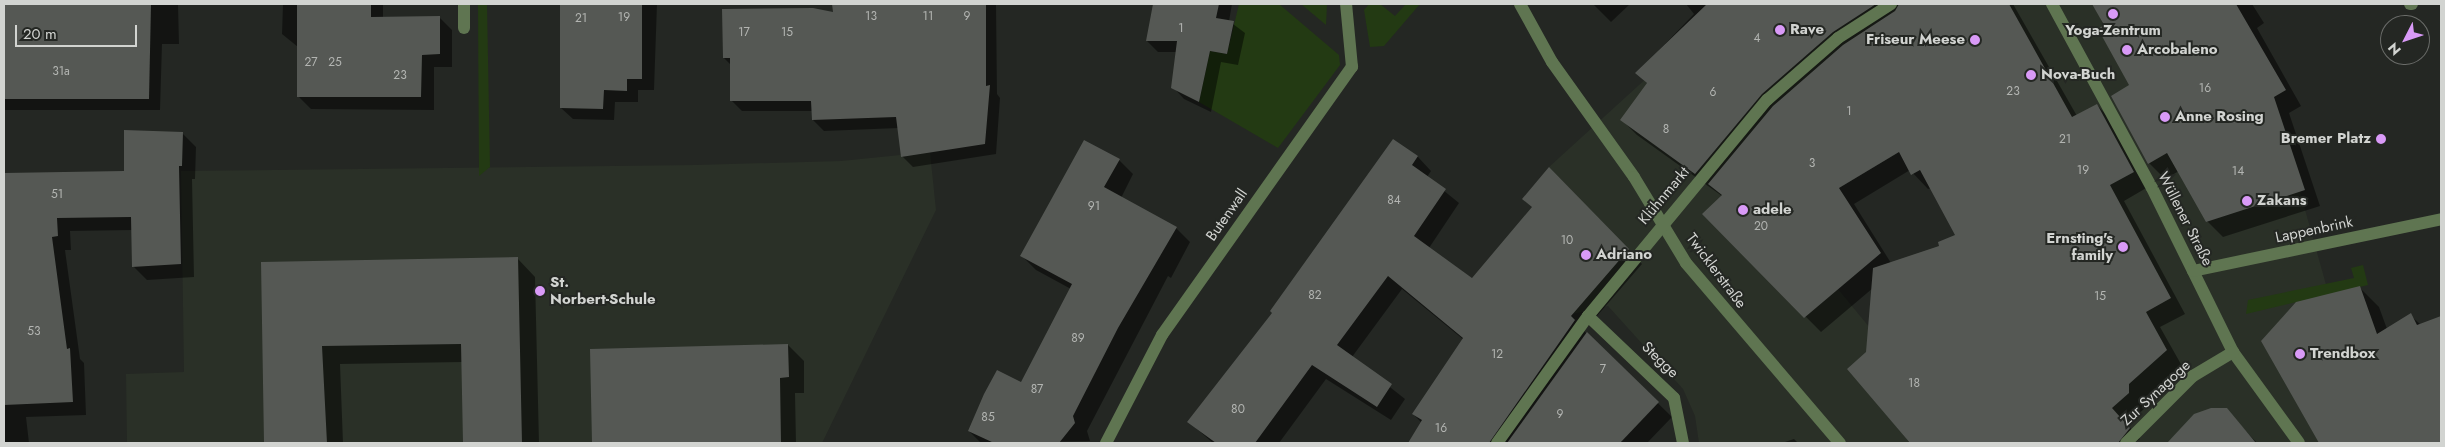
<!DOCTYPE html>
<meta charset="utf-8">
<style>
body{margin:0}
#map{position:relative;width:2445px;height:447px;overflow:hidden;background:#242723;font-family:Jost,sans-serif}
div>[style]{position:absolute}
[style*='--x']{left:calc(var(--x)*1px);top:calc(var(--y)*1px);width:calc(var(--w)*1px);rotate:calc(var(--a)*1deg)}
.built>*{inset:0;background:#2a3027}
.green>*{inset:0;background:#233a13}
.shadow>*{inset:0;background:#0007}
.building>*{inset:0;background:#555854}
.minor>*{height:12px;margin:-6px;padding:0 6px;transform-origin:6px;border-radius:6px;background:#5f7551}
.dots>*{width:14px;height:14px;translate:-50% -50%;box-sizing:border-box;border:2px solid #242723;border-radius:50%}
span{translate:-50% -50%;white-space:nowrap;text-align:center;line-height:1.15;-webkit-text-stroke:4px #242723;paint-order:stroke}
.number-label{font-size:12px;color:#b3b5b2}
.number-label span{-webkit-text-stroke-width:0}
.poi-label{font-size:15px;color:#d2d4d1;font-weight:700}
.left{translate:0 -50%;text-align:left}
.right{translate:-100% -50%;text-align:right}
.street-label{font-size:15px;color:#d2d4d1}
.frame{position:absolute;inset:0;border:5px solid #d2d4d1;pointer-events:none}
.north{position:absolute;left:2380px;top:15px;width:50px;height:50px;box-sizing:border-box;background:#242723;border:1px solid #6a6c69;border-radius:50%;rotate:229deg;font-size:14px;font-weight:700;line-height:20px;text-align:center;color:#d2d4d1}
.north::after{content:'';display:block;margin:auto;width:18px;height:22px;background:#d99af7;clip-path:polygon(50% 0,100% 100%,50% 72%,0 100%)}
.scale{position:absolute;left:15px;top:25px;width:122px;height:22px;box-sizing:border-box;border:2px solid #d2d4d1;border-top:0;padding-left:6px;font-size:15px;line-height:18px;white-space:nowrap;color:#d2d4d1;-webkit-text-stroke:4px #242723;paint-order:stroke}
</style>
<div id="map">
<div class="built">
<i style="clip-path:polygon(1796px 4px,2146px 4px,2230px 176px,2297px 181px,2332px 306px,2404px 443px,2029px 443px,2103px 369px,1957px 22px,1776px 214px,1889px 351px,1946px 443px,1699px 443px,1695px 416px,1683px 389px,1608px 306px,1563px 316px,1549px 167px,1650px 75px,1790px 19px)"></i>
<i style="clip-path:polygon(930px 152px,936px 210px,822px 443px,127px 443px,126px 374px,184px 372px,181px 171px,696px 165px,841px 161px)"></i>
</div>
<div class="green">
<i style="clip-path:polygon(478px 4px,487px 4px,490px 167px,479px 176px)"></i>
<i style="clip-path:polygon(1239px 4px,1279px 4px,1339px 55px,1340px 65px,1278px 148px,1199px 102px,1210px 51px,1227px 54px)"></i>
<i style="clip-path:polygon(1301px 4px,1327px 4px,1326px 25px)"></i>
<i style="clip-path:polygon(1369px 4px,1380px 4px,1395px 16px,1406px 4px,1420px 4px,1384px 46px,1370px 47px,1364px 10px)"></i>
<i style="clip-path:polygon(2363px 265px,2368px 285px,2246px 314px,2248px 300px,2354px 278px,2351px 268px)"></i>
</div>
<div class="shadow">
<i style="clip-path:polygon(4px 4px,178px 4px,179px 44px,162px 44px,160px 110px,4px 110px)"></i>
<i style="clip-path:polygon(283px 4px,383px 4px,383px 18px,439px 17px,452px 30px,452px 67px,434px 67px,434px 110px,311px 109px,298px 96px,298px 47px,282px 34px)"></i>
<i style="clip-path:polygon(560px 4px,657px 4px,654px 90px,638px 90px,638px 102px,615px 102px,614px 120px,573px 119px,561px 108px)"></i>
<i style="clip-path:polygon(833px 4px,996px 4px,997px 94px,1000px 98px,996px 154px,913px 167px,902px 156px,899px 128px,824px 131px,813px 120px,813px 111px,742px 111px,731px 100px,731px 65px,724px 58px,835px 13px)"></i>
<i style="clip-path:polygon(1154px 4px,1232px 4px,1229px 21px,1245px 33px,1238px 65px,1221px 62px,1211px 112px,1184px 99px,1173px 87px,1177px 52px,1158px 52px,1147px 41px)"></i>
<i style="clip-path:polygon(1593px 4px,1630px 4px,1611px 22px)"></i>
<i style="clip-path:polygon(evenodd,1686px 4px,2013px 4px,2077px 116px,2097px 105px,2112px 121px,2148px 187px,2124px 201px,2185px 314px,2160px 327px,2182px 366px,2144px 400px,2144px 409px,2127px 424px,2140px 439px,2134px 443px,1910px 443px,1849px 369px,1867px 353px,1873px 288px,1821px 332px,1704px 214px,1722px 196px,1637px 135px,1622px 120px,1648px 84px,1637px 73px,1694px 14px,1686px 4px,1910px 170px,1928px 189px,1931px 188px,1957px 236px,1941px 247px,1891px 263px,1854px 204px,1910px 170px)"></i>
<i style="clip-path:polygon(2094px 4px,2252px 4px,2264px 23px,2257px 28px,2301px 106px,2289px 113px,2320px 206px,2223px 237px,2207px 221px,2179px 171px,2165px 179px,2149px 163px,2131px 86px)"></i>
<i style="clip-path:polygon(182px 133px,196px 147px,195px 179px,192px 179px,194px 277px,147px 280px,134px 267px,133px 230px,70px 231px,71px 250px,65px 250px,80px 359px,84px 363px,86px 415px,26px 417px,29px 443px,4px 443px,4px 174px,125px 172px)"></i>
<i style="clip-path:polygon(1393px 141px,1418px 157px,1431px 171px,1427px 177px,1459px 203px,1429px 248px,1473px 279px,1563px 182px,1642px 264px,1584px 331px,1672px 417px,1647px 443px,1409px 443px,1422px 423px,1413px 414px,1464px 340px,1402px 289px,1352px 357px,1405px 399px,1391px 420px,1326px 379px,1279px 443px,1213px 443px,1189px 422px,1273px 313px)"></i>
<i style="clip-path:polygon(1119px 160px,1133px 174px,1121px 198px,1176px 228px,1190px 242px,1171px 278px,1168px 276px,1087px 431px,1090px 441px,981px 443px,969px 431px,1021px 384px,1071px 289px,1036px 270px,1022px 256px)"></i>
<i style="clip-path:polygon(518px 259px,535px 277px,539px 443px,464px 443px,463px 362px,340px 364px,343px 443px,265px 443px,262px 263px)"></i>
<i style="clip-path:polygon(2360px 288px,2379px 307px,2387px 329px,2410px 315px,2421px 325px,2441px 318px,2441px 443px,2321px 443px,2263px 341px)"></i>
<i style="clip-path:polygon(788px 345px,804px 361px,804px 393px,795px 393px,796px 443px,593px 443px,591px 351px)"></i>
<i style="clip-path:polygon(2209px 410px,2226px 410px,2257px 443px,2178px 443px)"></i>
<i style="clip-path:polygon(1794px 439px,1798px 443px,1782px 443px)"></i>
</div>
<div class="building">
<i style="clip-path:polygon(4px 4px,151px 4px,149px 99px,4px 99px)"></i>
<i style="clip-path:polygon(297px 4px,371px 4px,371px 17px,440px 16px,440px 54px,422px 55px,421px 97px,297px 97px)"></i>
<i style="clip-path:polygon(560px 4px,642px 4px,642px 79px,627px 79px,627px 91px,604px 90px,603px 109px,560px 108px)"></i>
<i style="clip-path:polygon(832px 4px,986px 4px,986px 86px,990px 85px,985px 144px,901px 157px,896px 117px,812px 120px,811px 101px,730px 101px,730px 58px,723px 58px,722px 9px,813px 8px,833px 12px)"></i>
<i style="clip-path:polygon(1153px 4px,1219px 4px,1216px 18px,1234px 21px,1227px 54px,1210px 51px,1199px 102px,1171px 88px,1177px 41px,1146px 41px)"></i>
<i style="clip-path:polygon(1707px 4px,1876px 4px,1833px 32px,1762px 94px,1695px 174px,1620px 120px,1647px 83px,1635px 73px)"></i>
<i style="clip-path:polygon(1899px 4px,2009px 4px,2072px 117px,2097px 104px,2134px 172px,2110px 185px,2171px 298px,2146px 312px,2167px 350px,2129px 384px,2129px 393px,2112px 408px,2130px 428px,2118px 443px,1910px 443px,1847px 369px,1866px 352px,1873px 268px,1939px 246px,1938px 242px,1955px 235px,1920px 170px,1911px 175px,1899px 152px,1839px 188px,1881px 253px,1804px 318px,1702px 214px,1722px 195px,1708px 184px,1773px 106px,1843px 45px,1895px 11px)"></i>
<i style="clip-path:polygon(2092px 4px,2236px 4px,2286px 90px,2274px 97px,2305px 190px,2206px 222px,2167px 153px,2148px 164px,2111px 96px,2129px 85px,2098px 29px,2104px 25px)"></i>
<i style="clip-path:polygon(124px 130px,183px 132px,182px 166px,179px 166px,181px 264px,132px 267px,131px 217px,57px 218px,58px 236px,52px 237px,67px 349px,70px 348px,73px 402px,4px 405px,4px 173px,124px 171px)"></i>
<i style="clip-path:polygon(1393px 139px,1418px 156px,1412px 165px,1446px 189px,1414px 236px,1472px 278px,1532px 207px,1522px 199px,1549px 167px,1629px 249px,1571px 316px,1575px 320px,1489px 443px,1408px 443px,1422px 420px,1412px 414px,1463px 338px,1388px 276px,1337px 345px,1392px 384px,1377px 407px,1312px 365px,1255px 443px,1216px 443px,1187px 422px,1272px 313px,1270px 311px)"></i>
<i style="clip-path:polygon(1084px 140px,1120px 159px,1104px 187px,1177px 227px,1118px 328px,1073px 416px,1075px 423px,1059px 443px,994px 443px,968px 431px,984px 394px,997px 370px,1021px 382px,1072px 284px,1020px 256px)"></i>
<i style="clip-path:polygon(518px 257px,522px 443px,463px 443px,461px 344px,322px 346px,327px 443px,264px 443px,261px 262px)"></i>
<i style="clip-path:polygon(2360px 286px,2377px 334px,2411px 313px,2417px 325px,2441px 316px,2441px 443px,2319px 443px,2261px 341px,2296px 302px)"></i>
<i style="clip-path:polygon(1587px 332px,1659px 402px,1620px 443px,1507px 443px)"></i>
<i style="clip-path:polygon(788px 344px,789px 377px,780px 378px,781px 443px,592px 443px,590px 349px)"></i>
<i style="clip-path:polygon(2211px 408px,2227px 408px,2256px 443px,2167px 443px,2194px 414px)"></i>
</div>
<div class="minor">
<i style="--x:1520;--y:4;--w:66;--a:61.1"></i>
<i style="--x:1552;--y:62;--w:141;--a:54.5"></i>
<i style="--x:1634;--y:177;--w:100;--a:58.8"></i>
<i style="--x:1686;--y:263;--w:237;--a:49.5"></i>
<i style="--x:2052;--y:4;--w:209;--a:61.5"></i>
<i style="--x:2152;--y:188;--w:183;--a:63.7"></i>
<i style="--x:2233;--y:352;--w:112;--a:54"></i>
<i style="--x:2410;--y:4;--w:2;--a:0"></i>
<i style="--x:464;--y:28;--w:24;--a:-90"></i>
<i style="--x:2193;--y:271;--w:253;--a:-11.8"></i>
<i style="--x:1588;--y:316;--w:119;--a:43.6"></i>
<i style="--x:1674;--y:398;--w:46;--a:78.7"></i>
<i style="--x:1106;--y:443;--w:122;--a:-62.6"></i>
<i style="--x:1162;--y:335;--w:329;--a:-54.7"></i>
<i style="--x:1352;--y:67;--w:63;--a:-95.4"></i>
<i style="--x:1497;--y:443;--w:156;--a:-54.4"></i>
<i style="--x:1588;--y:316;--w:281;--a:-50.4"></i>
<i style="--x:1767;--y:100;--w:94;--a:-41.1"></i>
<i style="--x:1838;--y:38;--w:63;--a:-32.7"></i>
<i style="--x:2126;--y:443;--w:95;--a:-45"></i>
<i style="--x:2193;--y:376;--w:47;--a:-31"></i>
</div>
<div class="dots">
<i style="left:2113px;top:14px;background:#d99af7"></i>
<i style="left:1780px;top:30px;background:#d99af7"></i>
<i style="left:1975px;top:40px;background:#d99af7"></i>
<i style="left:2127px;top:50px;background:#d99af7"></i>
<i style="left:2031px;top:75px;background:#d99af7"></i>
<i style="left:2165px;top:117px;background:#d99af7"></i>
<i style="left:2381px;top:139px;background:#d99af7"></i>
<i style="left:2247px;top:201px;background:#d99af7"></i>
<i style="left:1743px;top:210px;background:#d99af7"></i>
<i style="left:2123px;top:247px;background:#d99af7"></i>
<i style="left:1586px;top:255px;background:#d99af7"></i>
<i style="left:540px;top:291px;background:#d99af7"></i>
<i style="left:2300px;top:354px;background:#d99af7"></i>
</div>
<div class="number-label">
<span style="left:871px;top:17px">13</span>
<span style="left:928px;top:17px">11</span>
<span style="left:967px;top:17px">9</span>
<span style="left:624px;top:18px">19</span>
<span style="left:581px;top:19px">21</span>
<span style="left:1181px;top:29px">1</span>
<span style="left:744px;top:33px">17</span>
<span style="left:787px;top:33px">15</span>
<span style="left:1757px;top:39px">4</span>
<span style="left:311px;top:63px">27</span>
<span style="left:335px;top:63px">25</span>
<span style="left:61px;top:72px">31a</span>
<span style="left:400px;top:76px">23</span>
<span style="left:2205px;top:89px">16</span>
<span style="left:2013px;top:92px">23</span>
<span style="left:1713px;top:93px">6</span>
<span style="left:1849px;top:112px">1</span>
<span style="left:1666px;top:130px">8</span>
<span style="left:2065px;top:140px">21</span>
<span style="left:1812px;top:164px">3</span>
<span style="left:2083px;top:171px">19</span>
<span style="left:2238px;top:172px">14</span>
<span style="left:57px;top:195px">51</span>
<span style="left:1394px;top:201px">84</span>
<span style="left:1094px;top:207px">91</span>
<span style="left:1761px;top:227px">20</span>
<span style="left:1567px;top:241px">10</span>
<span style="left:1315px;top:296px">82</span>
<span style="left:2100px;top:297px">15</span>
<span style="left:34px;top:332px">53</span>
<span style="left:1078px;top:339px">89</span>
<span style="left:1497px;top:355px">12</span>
<span style="left:1603px;top:370px">7</span>
<span style="left:1914px;top:384px">18</span>
<span style="left:1037px;top:390px">87</span>
<span style="left:1238px;top:410px">80</span>
<span style="left:1560px;top:415px">9</span>
<span style="left:988px;top:418px">85</span>
<span style="left:1441px;top:429px">16</span>
</div>
<div class="poi-label">
<span class="left" style="left:1790px;top:30px">Rave</span>
<span style="left:2113px;top:31px">Yoga-Zentrum</span>
<span class="right" style="left:1965px;top:40px">Friseur Meese</span>
<span class="left" style="left:2137px;top:50px">Arcobaleno</span>
<span class="left" style="left:2041px;top:75px">Nova-Buch</span>
<span class="left" style="left:2175px;top:117px">Anne Rosing</span>
<span class="right" style="left:2371px;top:139px">Bremer Platz</span>
<span class="left" style="left:2257px;top:201px">Zakans</span>
<span class="left" style="left:1753px;top:210px">adele</span>
<span class="right" style="left:2113px;top:247px">Ernsting's<br>family</span>
<span class="left" style="left:1596px;top:255px">Adriano</span>
<span class="left" style="left:550px;top:291px">St.<br>Norbert-Schule</span>
<span class="left" style="left:2310px;top:354px">Trendbox</span>
</div>
<div class="street-label">
<span style="left:1664px;top:196px;rotate:-50deg">Klühnmarkt</span>
<span style="left:1227px;top:215px;rotate:-55deg">Butenwall</span>
<span style="left:2185px;top:219px;rotate:63deg">Wüllener Straße</span>
<span style="left:2314px;top:230px;rotate:-12deg">Lappenbrink</span>
<span style="left:1716px;top:271px;rotate:53deg">Twicklerstraße</span>
<span style="left:1660px;top:360px;rotate:44deg">Stegge</span>
<span style="left:2156px;top:393px;rotate:-43deg">Zur Synagoge</span>
</div>
<div class="frame"></div>
<div class="north">N</div>
<div class="scale">20 m</div>
</div>
